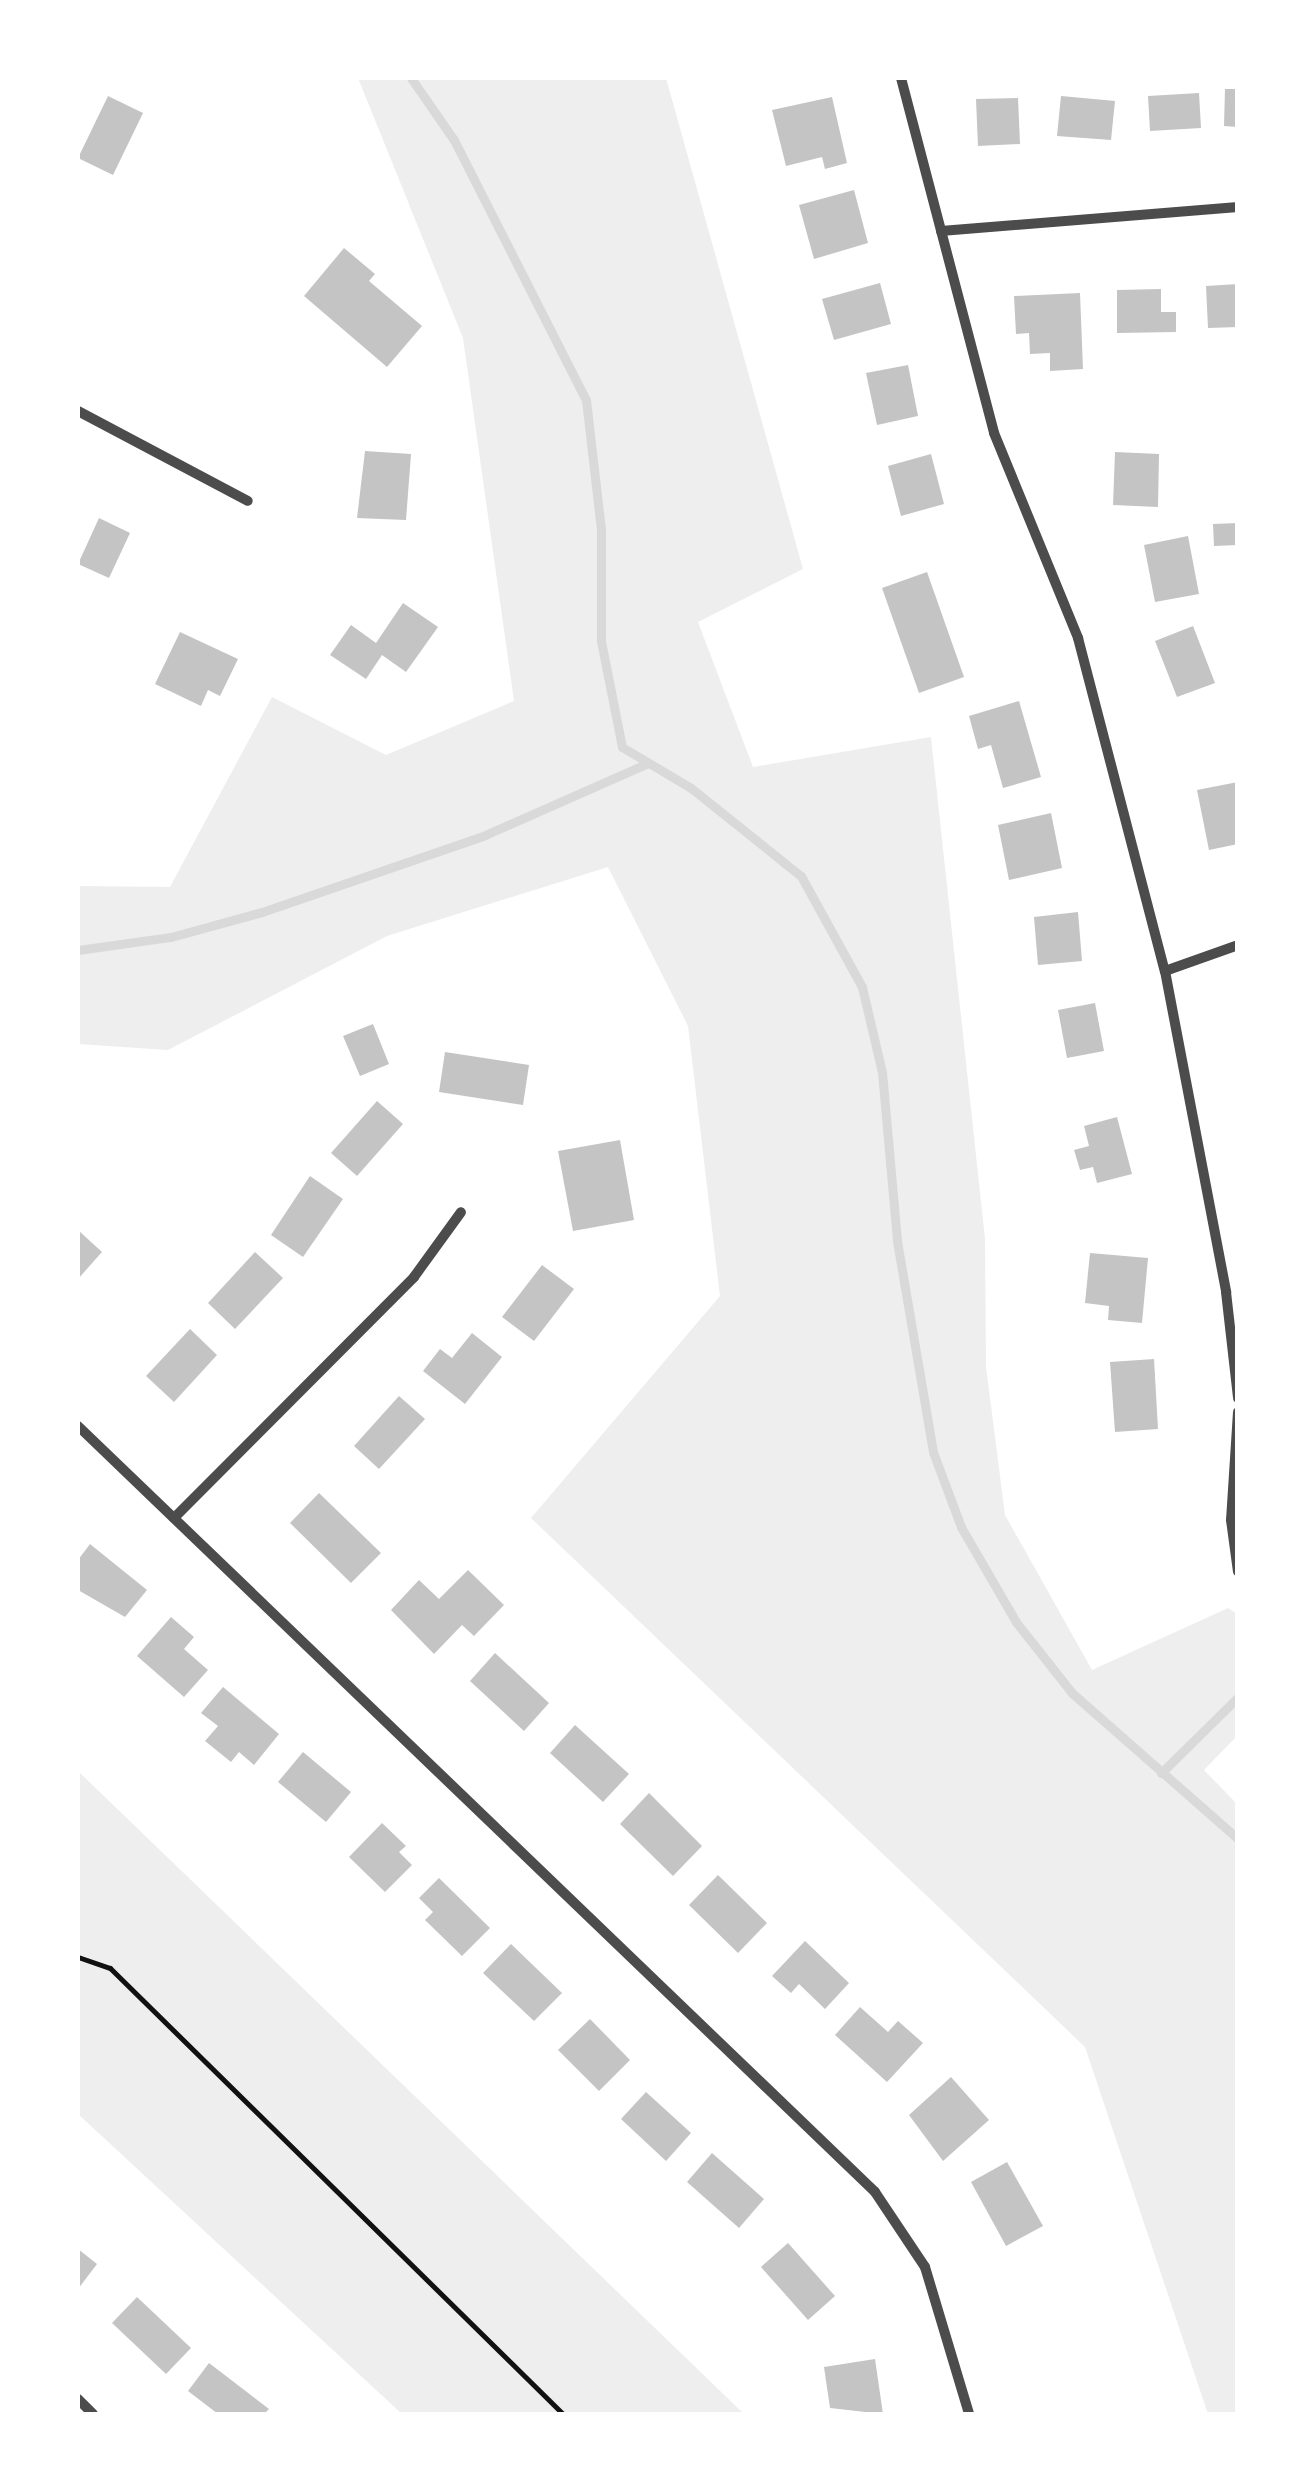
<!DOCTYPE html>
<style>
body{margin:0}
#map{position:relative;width:1315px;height:2492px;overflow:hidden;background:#fff;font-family:Figtree,sans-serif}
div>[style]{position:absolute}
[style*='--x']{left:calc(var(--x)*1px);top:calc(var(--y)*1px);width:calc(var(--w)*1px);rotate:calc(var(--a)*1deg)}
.green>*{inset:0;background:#eee}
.stream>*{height:9px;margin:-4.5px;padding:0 4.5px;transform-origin:4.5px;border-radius:4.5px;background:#d9d9d9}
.building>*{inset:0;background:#c4c4c4}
.path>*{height:5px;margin:-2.5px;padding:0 2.5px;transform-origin:2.5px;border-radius:2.5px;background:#111}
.minor>*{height:10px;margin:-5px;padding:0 5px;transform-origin:5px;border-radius:5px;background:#4c4c4c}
span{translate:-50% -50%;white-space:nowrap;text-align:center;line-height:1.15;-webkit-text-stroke:8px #fff;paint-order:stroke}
.frame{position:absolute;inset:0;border:80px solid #fff;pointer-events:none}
</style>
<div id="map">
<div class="green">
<i style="clip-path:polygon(358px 78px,666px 78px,803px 569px,698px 622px,753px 767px,931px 737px,985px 1239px,986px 1367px,1005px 1515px,1092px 1670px,1228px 1608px,1237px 1614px,1237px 1736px,1204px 1770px,1237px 1804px,1237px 2414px,1208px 2414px,1085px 2047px,531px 1518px,720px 1296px,688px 1026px,608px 867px,387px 936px,168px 1050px,78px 1044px,78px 886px,170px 887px,272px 697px,386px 755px,514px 701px,463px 338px)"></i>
<i style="clip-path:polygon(78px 1771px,744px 2414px,402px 2414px,78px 2114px)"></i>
</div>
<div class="stream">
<i style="--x:411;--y:78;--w:75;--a:55.3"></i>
<i style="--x:454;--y:140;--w:292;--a:63.1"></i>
<i style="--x:586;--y:400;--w:130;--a:83.4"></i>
<i style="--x:601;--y:529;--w:112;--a:90"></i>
<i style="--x:601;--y:641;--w:108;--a:78.8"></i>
<i style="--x:622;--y:747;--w:80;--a:30.7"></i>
<i style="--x:691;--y:788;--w:141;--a:38.7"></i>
<i style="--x:801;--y:876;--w:127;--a:61.2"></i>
<i style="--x:862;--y:987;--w:87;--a:76.8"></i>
<i style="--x:882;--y:1072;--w:170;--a:84.9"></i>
<i style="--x:897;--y:1241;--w:214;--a:80.3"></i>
<i style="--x:933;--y:1452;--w:80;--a:69.5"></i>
<i style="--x:961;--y:1527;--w:110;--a:59.9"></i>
<i style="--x:1016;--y:1622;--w:90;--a:51.7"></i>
<i style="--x:1072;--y:1693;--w:221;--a:41.3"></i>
<i style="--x:78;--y:950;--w:94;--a:-8"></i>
<i style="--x:171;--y:937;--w:94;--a:-15.4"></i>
<i style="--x:262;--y:912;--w:236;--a:-19"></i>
<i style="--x:485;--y:835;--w:178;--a:-23.8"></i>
<i style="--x:1161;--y:1773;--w:108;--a:-44.6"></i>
</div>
<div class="building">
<i style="clip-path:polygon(1225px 89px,1238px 89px,1238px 127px,1224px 126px)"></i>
<i style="clip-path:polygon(1199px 93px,1201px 128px,1150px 131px,1148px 96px)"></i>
<i style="clip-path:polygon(108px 96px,143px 113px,113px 175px,78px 158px)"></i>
<i style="clip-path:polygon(1061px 96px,1115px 101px,1111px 140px,1057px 136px)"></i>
<i style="clip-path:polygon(832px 97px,847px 163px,825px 169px,822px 157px,786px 166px,772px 110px)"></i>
<i style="clip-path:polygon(1018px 98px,1020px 144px,978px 146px,976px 99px)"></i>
<i style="clip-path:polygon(854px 190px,868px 243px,814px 259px,799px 205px)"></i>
<i style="clip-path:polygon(344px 248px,375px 274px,369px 281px,422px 326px,387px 367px,304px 296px)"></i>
<i style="clip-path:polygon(880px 283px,891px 324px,834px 340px,822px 299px)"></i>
<i style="clip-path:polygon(1238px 284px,1238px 327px,1208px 328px,1206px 286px)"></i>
<i style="clip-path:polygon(1161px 289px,1161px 312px,1176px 312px,1176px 332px,1117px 333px,1117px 290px)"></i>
<i style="clip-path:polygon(1080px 293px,1083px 369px,1050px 371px,1050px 353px,1030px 354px,1029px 333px,1016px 334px,1014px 296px)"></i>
<i style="clip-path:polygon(908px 365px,918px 416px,877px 425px,866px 373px)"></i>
<i style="clip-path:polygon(365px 451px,411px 454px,406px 520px,357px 518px)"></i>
<i style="clip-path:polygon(1115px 452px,1159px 454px,1158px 507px,1113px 505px)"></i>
<i style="clip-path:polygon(931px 454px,944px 504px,901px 516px,888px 466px)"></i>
<i style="clip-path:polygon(99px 518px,130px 533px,109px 578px,78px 564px)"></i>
<i style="clip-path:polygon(1238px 523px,1238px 545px,1214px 546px,1213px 524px)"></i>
<i style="clip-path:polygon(1188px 536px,1199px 594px,1155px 602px,1144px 545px)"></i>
<i style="clip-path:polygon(927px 572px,964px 677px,919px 693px,882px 588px)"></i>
<i style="clip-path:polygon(403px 603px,438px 627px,406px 672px,382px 655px,366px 679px,330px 655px,351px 625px,376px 643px)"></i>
<i style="clip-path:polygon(1193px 626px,1215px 683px,1177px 697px,1155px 641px)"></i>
<i style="clip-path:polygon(180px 632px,238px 659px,220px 696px,208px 690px,201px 706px,155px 684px)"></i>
<i style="clip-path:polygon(1019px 701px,1041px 777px,1003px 788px,991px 745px,978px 749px,969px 716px)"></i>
<i style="clip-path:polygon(1238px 782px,1238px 844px,1209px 850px,1197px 790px)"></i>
<i style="clip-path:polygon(1051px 813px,1062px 868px,1009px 880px,998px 825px)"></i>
<i style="clip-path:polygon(1078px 912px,1082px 961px,1038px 965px,1034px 917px)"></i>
<i style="clip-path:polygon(1095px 1003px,1104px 1051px,1067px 1058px,1058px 1010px)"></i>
<i style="clip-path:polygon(373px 1024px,389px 1064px,360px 1076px,343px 1036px)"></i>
<i style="clip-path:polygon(445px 1052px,529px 1065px,523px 1105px,439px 1092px)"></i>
<i style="clip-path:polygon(377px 1101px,403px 1124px,357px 1176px,331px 1153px)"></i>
<i style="clip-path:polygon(1117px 1117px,1132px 1174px,1097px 1183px,1093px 1167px,1080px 1170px,1074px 1150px,1089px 1146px,1084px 1126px)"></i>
<i style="clip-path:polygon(620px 1140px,634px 1220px,573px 1231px,558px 1151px)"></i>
<i style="clip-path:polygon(310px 1176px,343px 1199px,303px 1257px,271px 1235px)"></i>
<i style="clip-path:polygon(78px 1230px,102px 1252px,78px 1279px)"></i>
<i style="clip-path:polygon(255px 1252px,283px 1278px,235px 1329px,208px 1303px)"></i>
<i style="clip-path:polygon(1090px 1253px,1148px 1258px,1142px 1323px,1108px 1320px,1109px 1306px,1085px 1303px)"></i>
<i style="clip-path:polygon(542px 1265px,574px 1289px,534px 1341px,502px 1317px)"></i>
<i style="clip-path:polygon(190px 1329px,217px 1355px,174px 1402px,146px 1376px)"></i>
<i style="clip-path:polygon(472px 1333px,502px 1357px,465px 1404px,423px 1371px,440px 1349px,452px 1358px)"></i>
<i style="clip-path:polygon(1154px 1359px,1158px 1429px,1115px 1432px,1110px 1362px)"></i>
<i style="clip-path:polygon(399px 1396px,425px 1419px,379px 1469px,354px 1446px)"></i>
<i style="clip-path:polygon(319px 1493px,381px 1553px,351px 1583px,290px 1523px)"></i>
<i style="clip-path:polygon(90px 1544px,147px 1590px,125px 1617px,78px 1590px,78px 1560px)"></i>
<i style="clip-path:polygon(468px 1570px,504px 1605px,474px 1636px,462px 1625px,434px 1654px,391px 1610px,419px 1580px,439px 1599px)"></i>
<i style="clip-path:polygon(171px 1617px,194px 1637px,184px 1649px,208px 1670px,184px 1697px,137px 1656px)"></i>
<i style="clip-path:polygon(495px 1653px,549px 1703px,524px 1731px,470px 1681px)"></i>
<i style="clip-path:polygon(223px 1687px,279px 1734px,254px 1765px,239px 1752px,231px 1762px,205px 1741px,218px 1726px,201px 1713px)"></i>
<i style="clip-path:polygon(575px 1725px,629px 1774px,603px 1802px,550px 1753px)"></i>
<i style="clip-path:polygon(303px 1752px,351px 1792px,326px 1822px,278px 1782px)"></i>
<i style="clip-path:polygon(649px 1793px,702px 1846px,673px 1876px,620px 1824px)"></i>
<i style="clip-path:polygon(382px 1823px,406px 1846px,399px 1852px,412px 1865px,385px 1892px,349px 1857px)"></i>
<i style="clip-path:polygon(718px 1875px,767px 1923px,738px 1953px,689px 1905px)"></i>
<i style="clip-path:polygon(439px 1878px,490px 1928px,462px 1956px,425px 1920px,433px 1912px,419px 1898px)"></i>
<i style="clip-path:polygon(805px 1941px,849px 1983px,825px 2009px,799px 1984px,791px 1993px,772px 1976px)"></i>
<i style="clip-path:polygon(511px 1944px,562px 1993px,534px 2021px,483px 1973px)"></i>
<i style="clip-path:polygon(860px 2007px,888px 2032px,898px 2021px,923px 2043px,887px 2082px,835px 2035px)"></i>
<i style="clip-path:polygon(590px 2019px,630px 2060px,599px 2091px,558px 2050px)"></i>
<i style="clip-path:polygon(951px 2077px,989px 2120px,943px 2161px,909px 2115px)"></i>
<i style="clip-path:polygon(646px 2092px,691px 2133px,666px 2161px,621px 2119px)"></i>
<i style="clip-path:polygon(712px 2153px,764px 2199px,739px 2228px,687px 2182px)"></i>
<i style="clip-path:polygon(1007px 2162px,1043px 2226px,1006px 2246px,971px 2182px)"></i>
<i style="clip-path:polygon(788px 2243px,835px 2296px,808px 2320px,761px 2267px)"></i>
<i style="clip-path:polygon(78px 2249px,97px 2264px,78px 2289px)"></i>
<i style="clip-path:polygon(137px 2297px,191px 2348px,166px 2374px,112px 2323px)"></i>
<i style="clip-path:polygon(875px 2359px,883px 2414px,830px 2408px,824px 2367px)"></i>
<i style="clip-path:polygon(209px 2363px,269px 2409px,264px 2414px,218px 2414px,188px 2391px)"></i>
</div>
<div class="path">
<i style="--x:78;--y:1957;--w:34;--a:19"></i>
<i style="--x:110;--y:1968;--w:636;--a:44.55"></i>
</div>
<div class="minor">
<i style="--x:901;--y:78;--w:367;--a:75.3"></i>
<i style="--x:994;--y:433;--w:222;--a:67.7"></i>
<i style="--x:1078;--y:638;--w:344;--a:75.4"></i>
<i style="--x:1165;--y:971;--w:327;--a:79.2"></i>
<i style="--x:1226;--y:1292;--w:107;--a:83.5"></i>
<i style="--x:941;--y:231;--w:298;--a:-4.6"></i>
<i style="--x:78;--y:411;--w:192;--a:27.9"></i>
<i style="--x:1165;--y:971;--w:77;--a:-19.6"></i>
<i style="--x:1238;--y:1412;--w:108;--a:93.7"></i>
<i style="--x:1231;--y:1520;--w:52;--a:82.3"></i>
<i style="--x:78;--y:1426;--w:1105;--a:43.86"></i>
<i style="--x:875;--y:2192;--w:90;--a:56.3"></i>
<i style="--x:925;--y:2267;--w:153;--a:73.3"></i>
<i style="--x:174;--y:1518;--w:340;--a:-45.1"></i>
<i style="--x:414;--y:1277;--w:80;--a:-54.1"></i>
<i style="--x:78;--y:2399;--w:21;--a:45"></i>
</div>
<div class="frame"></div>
</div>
